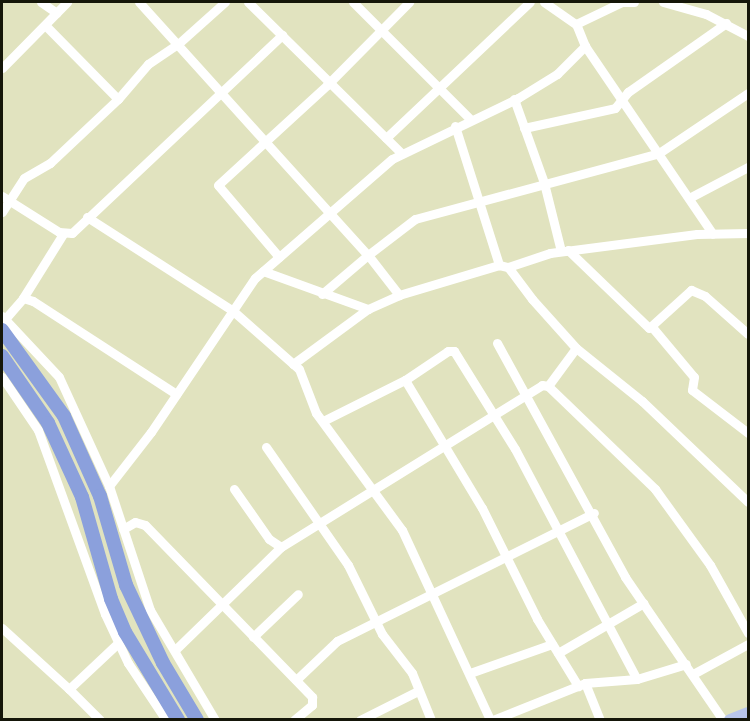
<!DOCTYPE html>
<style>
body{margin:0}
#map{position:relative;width:750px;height:721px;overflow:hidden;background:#e1e3bf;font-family:"IBM Plex Sans",sans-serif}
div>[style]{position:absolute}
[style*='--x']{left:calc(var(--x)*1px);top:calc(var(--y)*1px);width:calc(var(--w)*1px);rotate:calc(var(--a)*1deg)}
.minor>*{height:9px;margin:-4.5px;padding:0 4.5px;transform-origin:4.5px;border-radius:4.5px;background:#fff}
.major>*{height:12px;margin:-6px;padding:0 6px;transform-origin:6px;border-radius:6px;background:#b9c6ea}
.highway>*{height:14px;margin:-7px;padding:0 7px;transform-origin:7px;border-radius:7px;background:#8ba0dc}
span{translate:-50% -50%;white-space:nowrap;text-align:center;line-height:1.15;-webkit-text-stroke:6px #fff;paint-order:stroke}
.frame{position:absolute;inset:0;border:3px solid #151609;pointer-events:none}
</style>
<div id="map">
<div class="minor">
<i style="--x:41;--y:2;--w:19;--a:35"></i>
<i style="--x:139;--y:2;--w:341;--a:47.9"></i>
<i style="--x:368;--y:255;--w:59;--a:-37.5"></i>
<i style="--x:415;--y:219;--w:253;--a:-15.1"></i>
<i style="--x:659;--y:153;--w:107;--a:-34"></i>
<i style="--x:248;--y:2;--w:216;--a:44.6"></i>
<i style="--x:353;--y:2;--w:165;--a:45"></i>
<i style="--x:544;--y:2;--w:39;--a:35"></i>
<i style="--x:576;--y:24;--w:51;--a:-25.6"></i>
<i style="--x:622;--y:2;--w:12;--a:0"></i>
<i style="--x:663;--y:2;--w:45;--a:15.6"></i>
<i style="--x:706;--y:14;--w:47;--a:27.6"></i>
<i style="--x:45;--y:25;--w:104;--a:45.4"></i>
<i style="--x:585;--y:46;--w:227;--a:55.8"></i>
<i style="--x:2;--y:68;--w:93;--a:-45.4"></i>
<i style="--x:514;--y:99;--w:89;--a:70.3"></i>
<i style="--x:544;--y:183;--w:70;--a:76"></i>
<i style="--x:455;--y:126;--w:146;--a:72.4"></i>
<i style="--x:499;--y:265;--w:9;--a:13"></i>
<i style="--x:508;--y:267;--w:40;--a:53"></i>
<i style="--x:532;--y:299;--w:66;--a:48.1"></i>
<i style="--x:576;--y:348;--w:85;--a:38.8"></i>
<i style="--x:642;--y:401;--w:146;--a:43.6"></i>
<i style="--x:524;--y:128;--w:93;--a:-12.4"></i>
<i style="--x:615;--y:108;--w:21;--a:-51"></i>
<i style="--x:628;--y:92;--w:120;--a:-35.1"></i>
<i style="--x:386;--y:138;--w:198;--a:-43.4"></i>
<i style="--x:2;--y:196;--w:67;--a:32.3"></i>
<i style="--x:59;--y:232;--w:13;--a:4"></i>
<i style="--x:72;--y:233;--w:289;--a:-43.3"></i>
<i style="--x:689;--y:198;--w:67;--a:-27.7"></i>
<i style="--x:2;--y:212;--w:40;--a:-57.1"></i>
<i style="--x:24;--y:178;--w:30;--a:-30"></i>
<i style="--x:50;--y:163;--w:93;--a:-43.3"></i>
<i style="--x:118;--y:99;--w:46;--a:-49.4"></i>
<i style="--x:148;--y:64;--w:36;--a:-34"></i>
<i style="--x:178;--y:44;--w:63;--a:-41.8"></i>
<i style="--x:87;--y:217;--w:172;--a:32.7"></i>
<i style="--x:232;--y:310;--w:89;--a:41.4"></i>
<i style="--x:299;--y:369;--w:47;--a:68.9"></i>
<i style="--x:316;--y:413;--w:145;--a:53.7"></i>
<i style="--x:402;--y:530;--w:209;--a:65.1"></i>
<i style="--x:568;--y:250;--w:112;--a:43.9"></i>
<i style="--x:649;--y:328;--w:57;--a:-42.1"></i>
<i style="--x:691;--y:290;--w:15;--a:23"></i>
<i style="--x:705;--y:296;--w:57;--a:41.5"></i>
<i style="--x:279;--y:257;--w:94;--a:-130.3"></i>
<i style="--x:218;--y:185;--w:148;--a:-42.5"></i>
<i style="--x:327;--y:85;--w:117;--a:-45.3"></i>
<i style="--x:508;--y:267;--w:44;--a:-18.4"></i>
<i style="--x:550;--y:253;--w:148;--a:-7.4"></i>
<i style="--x:697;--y:234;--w:51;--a:-1.1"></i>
<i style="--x:263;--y:271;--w:112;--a:19.9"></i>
<i style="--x:368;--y:309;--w:34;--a:-24"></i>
<i style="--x:322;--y:294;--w:60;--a:-40.3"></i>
<i style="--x:368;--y:255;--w:51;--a:52.2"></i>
<i style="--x:399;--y:295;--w:104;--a:-16.7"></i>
<i style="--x:23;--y:298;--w:75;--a:-58"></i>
<i style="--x:2;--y:316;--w:83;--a:46.9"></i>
<i style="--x:59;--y:377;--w:120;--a:65.4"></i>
<i style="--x:109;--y:486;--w:131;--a:71.7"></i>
<i style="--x:150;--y:610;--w:128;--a:59.4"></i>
<i style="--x:5;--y:319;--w:28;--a:-49"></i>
<i style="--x:23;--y:298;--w:10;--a:17"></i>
<i style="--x:33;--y:301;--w:171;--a:33"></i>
<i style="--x:652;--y:327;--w:65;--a:50"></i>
<i style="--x:694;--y:377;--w:13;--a:99"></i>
<i style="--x:692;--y:390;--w:71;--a:37.5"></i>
<i style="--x:497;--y:343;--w:267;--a:61.3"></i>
<i style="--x:625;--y:577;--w:173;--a:55.6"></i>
<i style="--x:293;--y:364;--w:93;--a:-36.3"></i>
<i style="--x:2;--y:377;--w:64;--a:55.8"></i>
<i style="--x:38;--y:430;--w:196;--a:70"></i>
<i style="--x:105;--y:614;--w:54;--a:64.9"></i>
<i style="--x:128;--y:663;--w:69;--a:56.3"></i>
<i style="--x:405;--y:380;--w:52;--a:-34"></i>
<i style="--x:448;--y:351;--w:6;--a:0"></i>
<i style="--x:454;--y:351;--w:115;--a:58.1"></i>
<i style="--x:515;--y:449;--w:260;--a:62.1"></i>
<i style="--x:548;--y:386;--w:47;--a:-53.6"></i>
<i style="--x:323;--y:421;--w:92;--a:-26.6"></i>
<i style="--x:405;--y:380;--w:149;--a:59"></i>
<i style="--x:482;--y:508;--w:124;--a:63.6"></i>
<i style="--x:537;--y:619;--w:79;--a:58.5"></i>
<i style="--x:266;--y:447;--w:144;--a:55.2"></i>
<i style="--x:348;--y:565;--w:77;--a:63.8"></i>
<i style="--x:382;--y:634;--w:49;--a:52.4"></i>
<i style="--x:412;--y:673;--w:51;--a:68"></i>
<i style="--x:109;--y:486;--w:68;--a:-52.1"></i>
<i style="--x:151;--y:432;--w:186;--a:-56"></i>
<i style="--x:255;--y:278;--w:181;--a:-41"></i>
<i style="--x:392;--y:159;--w:140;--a:-25.8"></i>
<i style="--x:518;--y:98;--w:46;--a:-31.6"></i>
<i style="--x:557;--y:74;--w:40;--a:-45"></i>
<i style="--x:585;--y:46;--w:24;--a:-112"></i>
<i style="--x:234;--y:489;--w:61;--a:55"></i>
<i style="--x:269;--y:539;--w:14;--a:34"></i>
<i style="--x:281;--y:547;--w:307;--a:-31.8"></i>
<i style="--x:542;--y:385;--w:6;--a:9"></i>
<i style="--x:548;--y:386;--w:149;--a:43.9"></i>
<i style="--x:655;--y:489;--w:94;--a:54.1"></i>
<i style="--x:710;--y:565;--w:78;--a:60.8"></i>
<i style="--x:123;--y:529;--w:14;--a:-30"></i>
<i style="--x:135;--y:522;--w:10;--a:17"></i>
<i style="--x:145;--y:525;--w:240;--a:45.8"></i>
<i style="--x:312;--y:697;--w:8;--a:90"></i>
<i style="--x:312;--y:705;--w:23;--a:140"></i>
<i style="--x:2;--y:628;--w:91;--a:42.3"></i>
<i style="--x:253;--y:637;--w:62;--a:-43.7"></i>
<i style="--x:175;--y:650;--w:148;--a:-44.2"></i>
<i style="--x:558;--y:653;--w:99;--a:-30.2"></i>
<i style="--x:470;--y:673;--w:87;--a:-19.5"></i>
<i style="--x:693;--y:674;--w:63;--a:-28.6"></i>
<i style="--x:296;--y:680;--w:57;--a:-43.6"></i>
<i style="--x:337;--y:641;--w:287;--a:-26.5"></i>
<i style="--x:585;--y:683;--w:40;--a:68"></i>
<i style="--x:100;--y:720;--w:44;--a:-135"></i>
<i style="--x:69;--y:689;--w:67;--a:-43.2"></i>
<i style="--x:360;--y:720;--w:65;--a:-26.6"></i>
<i style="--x:493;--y:720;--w:99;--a:-21.9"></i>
<i style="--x:585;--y:683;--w:52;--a:-4.4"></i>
<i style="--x:637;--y:679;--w:51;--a:-17"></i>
</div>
<div class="major">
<i style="--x:730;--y:720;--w:19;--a:-21"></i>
</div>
<div class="highway">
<i style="--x:2;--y:330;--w:106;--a:54.2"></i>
<i style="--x:64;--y:416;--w:88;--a:65.8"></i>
<i style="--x:100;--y:496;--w:93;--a:73.7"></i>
<i style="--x:126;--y:585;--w:86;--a:64.6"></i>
<i style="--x:163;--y:663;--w:66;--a:59.2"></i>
<i style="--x:2;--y:356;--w:81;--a:55.5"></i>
<i style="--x:48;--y:423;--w:81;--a:65.3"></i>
<i style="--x:82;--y:497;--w:106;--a:74.1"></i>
<i style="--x:111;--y:599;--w:36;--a:67"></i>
<i style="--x:125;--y:632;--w:103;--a:58.9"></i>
</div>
<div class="frame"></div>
</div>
